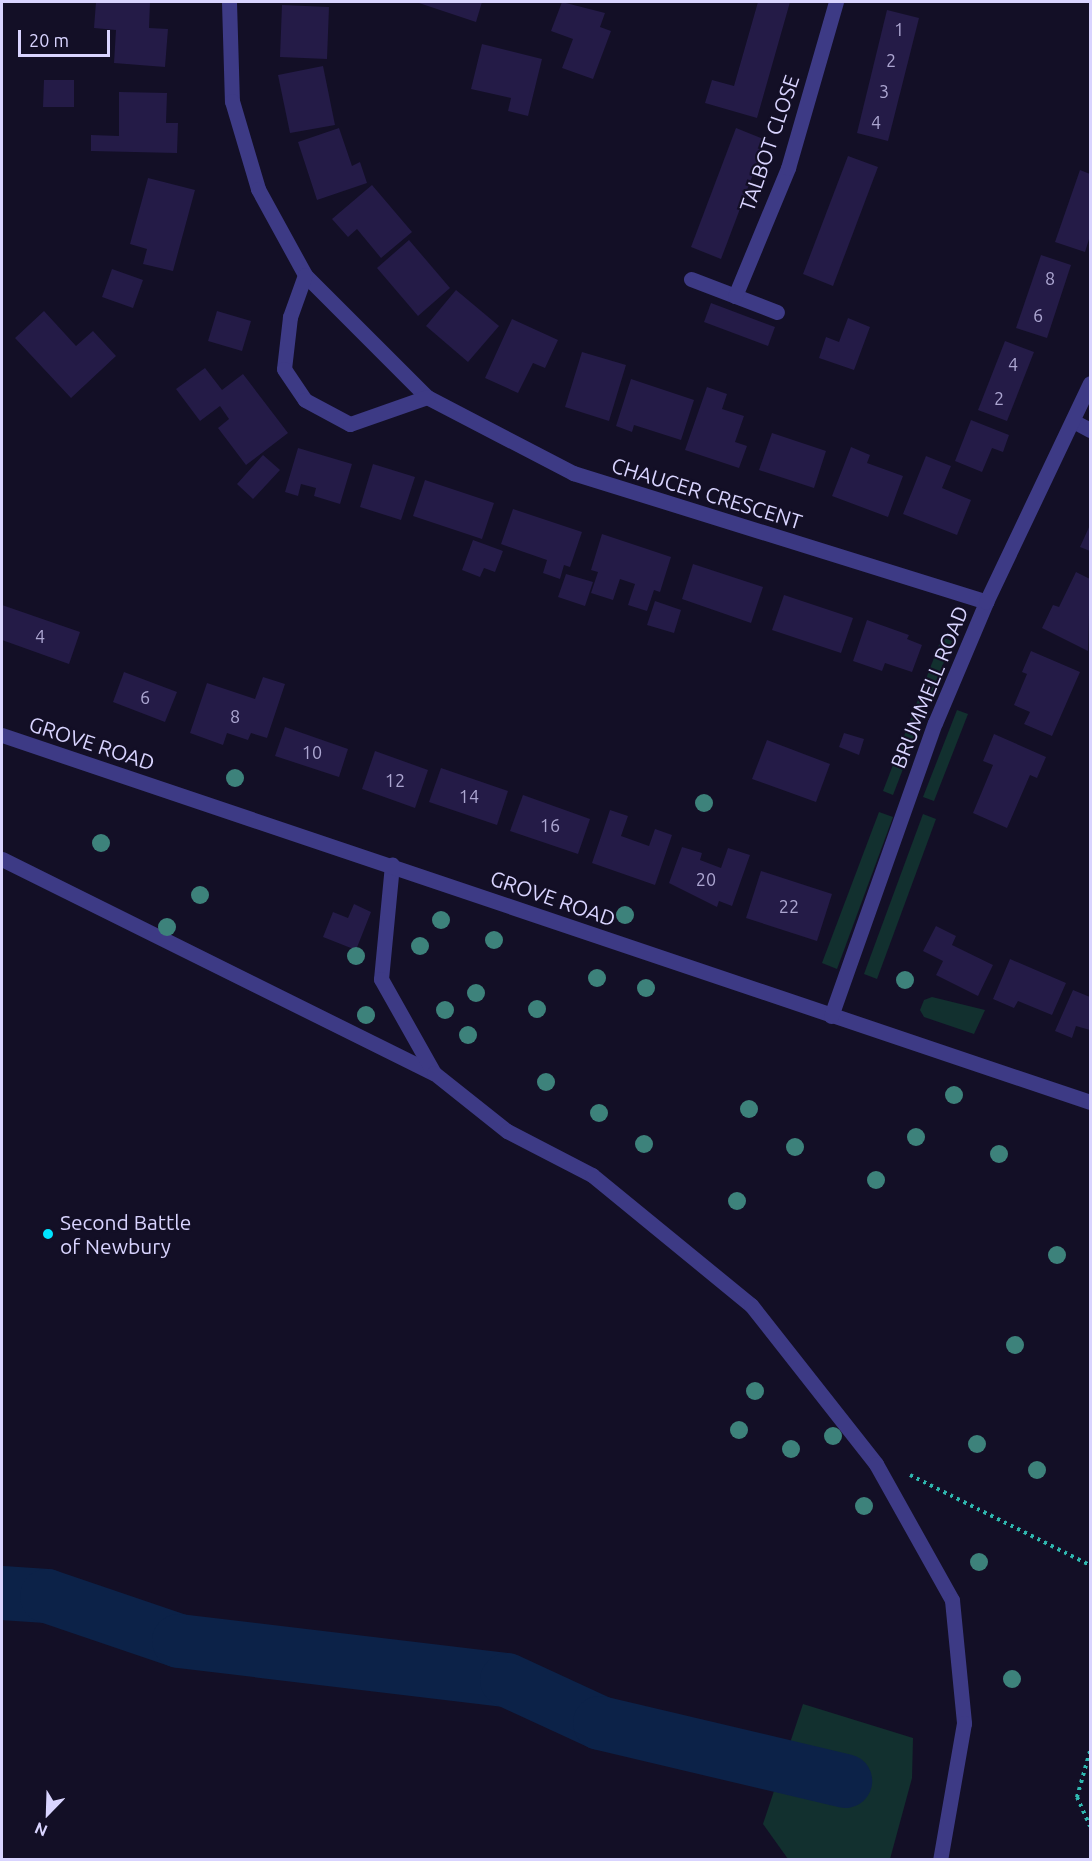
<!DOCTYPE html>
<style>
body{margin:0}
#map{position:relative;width:1092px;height:1861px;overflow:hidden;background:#130f26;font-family:Ubuntu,sans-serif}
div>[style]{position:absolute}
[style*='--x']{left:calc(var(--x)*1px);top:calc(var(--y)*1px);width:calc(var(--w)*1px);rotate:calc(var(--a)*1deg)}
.green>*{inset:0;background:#12302f}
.river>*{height:54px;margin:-27px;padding:0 27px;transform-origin:27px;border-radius:27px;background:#0c2248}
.building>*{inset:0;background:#241b47}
.path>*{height:4px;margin-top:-2px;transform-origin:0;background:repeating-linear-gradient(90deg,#2fb8b0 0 3px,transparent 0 7.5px)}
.service>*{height:15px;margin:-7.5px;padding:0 7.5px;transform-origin:7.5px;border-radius:7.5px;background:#3d3a85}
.minor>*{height:15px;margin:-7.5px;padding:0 7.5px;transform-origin:7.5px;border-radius:7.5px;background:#3d3a85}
.tertiary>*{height:15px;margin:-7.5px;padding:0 7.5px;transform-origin:7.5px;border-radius:7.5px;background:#3d3a85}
.trees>*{width:18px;height:18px;margin:-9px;border-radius:50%;background:#3d827b}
.dots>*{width:16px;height:16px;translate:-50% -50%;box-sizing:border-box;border:3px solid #130f26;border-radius:50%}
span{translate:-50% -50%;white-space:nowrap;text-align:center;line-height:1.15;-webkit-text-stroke:4.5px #130f26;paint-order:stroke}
.number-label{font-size:18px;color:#aca6d1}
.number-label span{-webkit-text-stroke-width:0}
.street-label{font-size:21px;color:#d9d4ff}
.poi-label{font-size:21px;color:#d9d4ff}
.left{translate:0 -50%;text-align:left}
.frame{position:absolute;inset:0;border:3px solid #d9d4ff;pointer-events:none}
.north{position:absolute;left:18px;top:1783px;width:60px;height:60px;-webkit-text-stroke:4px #130f26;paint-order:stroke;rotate:203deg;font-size:16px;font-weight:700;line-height:24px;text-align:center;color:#d9d4ff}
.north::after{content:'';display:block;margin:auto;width:21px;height:27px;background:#d9d4ff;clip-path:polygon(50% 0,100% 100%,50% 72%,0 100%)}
.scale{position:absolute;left:18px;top:30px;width:92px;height:27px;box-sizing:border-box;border:3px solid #d9d4ff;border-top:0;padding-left:8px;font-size:18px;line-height:21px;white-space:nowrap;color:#d9d4ff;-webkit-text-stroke:4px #130f26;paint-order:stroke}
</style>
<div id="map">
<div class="green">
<i style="clip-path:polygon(942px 637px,952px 641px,893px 795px,883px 791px)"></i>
<i style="clip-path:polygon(957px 710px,968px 714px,934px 801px,923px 797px)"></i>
<i style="clip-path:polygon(879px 812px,893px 817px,837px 969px,822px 963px)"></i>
<i style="clip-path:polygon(923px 814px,936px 819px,877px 979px,864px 974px)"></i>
<i style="clip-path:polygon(932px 997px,985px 1010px,974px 1034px,924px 1017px,920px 1010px,924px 1000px)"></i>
<i style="clip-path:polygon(803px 1704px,913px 1738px,912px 1778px,890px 1859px,788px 1859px,763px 1824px)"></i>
</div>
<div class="river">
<i style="--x:2;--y:1593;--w:45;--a:3.8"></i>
<i style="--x:47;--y:1596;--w:139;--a:18.8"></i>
<i style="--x:179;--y:1641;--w:330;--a:6.8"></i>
<i style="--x:507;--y:1680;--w:102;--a:24.8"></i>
<i style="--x:600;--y:1723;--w:252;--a:13.3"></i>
</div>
<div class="building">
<i style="clip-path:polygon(96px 2px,150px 2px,149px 28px,168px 29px,165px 67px,114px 63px,116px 30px,94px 28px)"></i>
<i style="clip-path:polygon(416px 2px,482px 2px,476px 22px)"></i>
<i style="clip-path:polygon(562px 2px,605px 13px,600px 27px,611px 31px,593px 79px,562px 68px,573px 39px,551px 31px)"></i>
<i style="clip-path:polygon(758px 2px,790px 2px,757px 118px,705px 103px,712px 80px,734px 86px)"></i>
<i style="clip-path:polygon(282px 5px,329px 7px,327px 59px,280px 57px)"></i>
<i style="clip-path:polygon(887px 10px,919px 18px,888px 141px,857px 133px)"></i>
<i style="clip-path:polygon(482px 44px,542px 59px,528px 116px,508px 111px,511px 98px,471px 89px)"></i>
<i style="clip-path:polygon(323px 66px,335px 125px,290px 133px,278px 75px)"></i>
<i style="clip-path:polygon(44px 80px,74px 80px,74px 107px,43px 107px)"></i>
<i style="clip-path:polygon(119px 92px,167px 93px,166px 123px,178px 123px,177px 153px,91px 151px,91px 135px,119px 136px)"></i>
<i style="clip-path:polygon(339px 128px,352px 166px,360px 162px,367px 183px,317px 200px,298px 142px)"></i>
<i style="clip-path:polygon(736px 128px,766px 140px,721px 259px,691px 247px)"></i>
<i style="clip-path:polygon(848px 156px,878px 167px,833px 286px,803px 274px)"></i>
<i style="clip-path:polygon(1080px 170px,1090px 174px,1090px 236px,1085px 252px,1055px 242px)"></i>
<i style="clip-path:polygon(148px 178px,195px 190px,173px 271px,143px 264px,147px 249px,130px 244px)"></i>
<i style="clip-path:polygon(372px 185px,412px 232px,381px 258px,357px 229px,348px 237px,332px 219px)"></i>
<i style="clip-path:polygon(409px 240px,450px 288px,418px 316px,377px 268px)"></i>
<i style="clip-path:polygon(1041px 255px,1071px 265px,1047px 338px,1016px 328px)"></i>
<i style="clip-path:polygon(112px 269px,143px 280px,133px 308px,102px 297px)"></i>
<i style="clip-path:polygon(456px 290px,499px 326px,468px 362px,426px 326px)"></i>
<i style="clip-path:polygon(711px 303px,775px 327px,768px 346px,704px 322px)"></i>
<i style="clip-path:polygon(44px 311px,76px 346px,93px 331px,116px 356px,71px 398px,15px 338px)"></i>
<i style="clip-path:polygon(217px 311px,251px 321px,242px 351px,208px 341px)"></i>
<i style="clip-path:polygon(848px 318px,870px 327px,854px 370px,819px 358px,826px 337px,839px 342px)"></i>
<i style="clip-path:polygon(512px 319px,558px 340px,545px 368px,533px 363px,518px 393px,485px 378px)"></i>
<i style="clip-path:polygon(1005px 341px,1034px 352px,1007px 421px,978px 410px)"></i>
<i style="clip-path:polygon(582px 352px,626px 365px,609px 421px,565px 407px)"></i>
<i style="clip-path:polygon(205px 368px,222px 390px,243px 374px,288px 433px,246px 465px,218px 428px,229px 419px,220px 406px,200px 421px,176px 389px)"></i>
<i style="clip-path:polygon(631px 379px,694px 400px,681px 440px,634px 425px,632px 432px,616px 426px)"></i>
<i style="clip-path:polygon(707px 387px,727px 394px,722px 409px,744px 416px,735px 442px,747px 446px,739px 468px,685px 450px)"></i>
<i style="clip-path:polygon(971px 420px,1009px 435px,1003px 452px,992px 448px,982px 472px,955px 461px)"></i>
<i style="clip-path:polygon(772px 433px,826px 451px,814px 488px,759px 470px)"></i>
<i style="clip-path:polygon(851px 447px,870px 455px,867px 463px,903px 476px,888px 517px,832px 496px)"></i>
<i style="clip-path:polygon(298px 448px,352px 464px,340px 504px,314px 496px,316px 488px,301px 484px,298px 496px,285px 492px)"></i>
<i style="clip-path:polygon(263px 455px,280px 470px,253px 499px,237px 484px)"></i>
<i style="clip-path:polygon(926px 456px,951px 466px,942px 488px,971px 500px,957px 535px,903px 514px)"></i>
<i style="clip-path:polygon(373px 464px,415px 477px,401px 520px,360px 507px)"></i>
<i style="clip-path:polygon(425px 480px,494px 503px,482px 539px,413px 516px)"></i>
<i style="clip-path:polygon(513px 509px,582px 532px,570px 567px,564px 565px,560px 579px,543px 573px,547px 560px,501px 544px)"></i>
<i style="clip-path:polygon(1090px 525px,1090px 551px,1080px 547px)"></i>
<i style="clip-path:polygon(602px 534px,671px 557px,660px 592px,654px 590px,647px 611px,628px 605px,635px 584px,620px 579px,613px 600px,591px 593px,598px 572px,591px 570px)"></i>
<i style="clip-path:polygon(473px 540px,503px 551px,495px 572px,484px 568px,480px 577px,462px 570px)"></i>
<i style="clip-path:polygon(693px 564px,763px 587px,751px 623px,682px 599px)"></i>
<i style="clip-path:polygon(1076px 572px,1090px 579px,1088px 651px,1042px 628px,1053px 605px,1059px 607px)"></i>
<i style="clip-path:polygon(566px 574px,593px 582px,585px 606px,558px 597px)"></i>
<i style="clip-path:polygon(784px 595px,853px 618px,841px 653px,772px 630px)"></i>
<i style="clip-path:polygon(655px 601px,681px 610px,674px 633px,647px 625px)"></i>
<i style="clip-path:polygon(2px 605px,80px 632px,69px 664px,2px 640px)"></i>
<i style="clip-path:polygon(867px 620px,909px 635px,907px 639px,922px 645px,912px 672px,885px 663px,882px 671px,853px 661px)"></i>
<i style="clip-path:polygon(1031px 651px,1080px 672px,1052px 736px,1024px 724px,1030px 712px,1014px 705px,1027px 674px,1022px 672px)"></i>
<i style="clip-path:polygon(124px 672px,177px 692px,165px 722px,113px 702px)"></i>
<i style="clip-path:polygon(263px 677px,285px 684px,267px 738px,251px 733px,248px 740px,227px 733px,223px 745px,190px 733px,207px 683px,255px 699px)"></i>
<i style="clip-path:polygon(285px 727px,348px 749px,339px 777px,275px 756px)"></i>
<i style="clip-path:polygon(844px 733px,864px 739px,859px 755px,839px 747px)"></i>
<i style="clip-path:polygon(994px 734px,1046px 757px,1037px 778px,1030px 775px,1007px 828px,973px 813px,993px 765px,983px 761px)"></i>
<i style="clip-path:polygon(767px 740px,830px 764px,816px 802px,752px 779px)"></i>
<i style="clip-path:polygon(375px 751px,428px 770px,415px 808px,362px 789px)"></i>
<i style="clip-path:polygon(441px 768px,508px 791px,497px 825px,429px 802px)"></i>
<i style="clip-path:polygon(523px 795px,590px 819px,578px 854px,510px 831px)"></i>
<i style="clip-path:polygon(610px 810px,628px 816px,621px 836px,649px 846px,655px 829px,672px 835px,655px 885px,592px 863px)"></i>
<i style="clip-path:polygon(682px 847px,702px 853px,700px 860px,721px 868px,728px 848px,750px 855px,732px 906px,719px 901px,717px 907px,669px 883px)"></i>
<i style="clip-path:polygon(761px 871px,832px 894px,817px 941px,746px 918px)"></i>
<i style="clip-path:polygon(354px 904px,371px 912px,356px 950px,323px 937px,333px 912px,348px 918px)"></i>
<i style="clip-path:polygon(936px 926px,956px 936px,952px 945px,993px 965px,978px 996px,936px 975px,943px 961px,923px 951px)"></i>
<i style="clip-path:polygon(1010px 959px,1066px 983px,1052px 1015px,1018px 1001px,1014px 1008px,993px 999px)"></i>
<i style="clip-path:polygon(1073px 990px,1090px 997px,1090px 1030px,1076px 1026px,1072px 1038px,1055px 1031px)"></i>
</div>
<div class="path">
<i style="--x:910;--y:1475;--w:201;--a:26.6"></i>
<i style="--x:1090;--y:1751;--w:48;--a:105.8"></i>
<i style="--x:1077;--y:1797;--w:32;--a:66"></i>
</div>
<div class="service">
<i style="--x:2;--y:859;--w:482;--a:26.4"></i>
<i style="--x:381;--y:979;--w:115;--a:-84.5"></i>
</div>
<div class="minor">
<i style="--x:229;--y:2;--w:99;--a:88.3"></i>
<i style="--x:232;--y:101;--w:92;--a:73.5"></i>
<i style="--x:258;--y:189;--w:98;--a:61.3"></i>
<i style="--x:305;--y:275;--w:173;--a:45"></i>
<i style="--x:427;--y:397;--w:165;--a:27.5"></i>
<i style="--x:573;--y:473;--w:433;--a:17.3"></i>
<i style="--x:305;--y:275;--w:45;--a:109.7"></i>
<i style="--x:290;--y:317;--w:52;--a:96.6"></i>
<i style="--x:284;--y:369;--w:37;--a:56"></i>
<i style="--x:305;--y:400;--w:51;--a:28.1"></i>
<i style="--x:350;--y:424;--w:82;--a:-19.3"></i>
<i style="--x:691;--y:279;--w:92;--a:21"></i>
<i style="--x:735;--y:296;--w:139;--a:-67.5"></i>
<i style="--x:788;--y:168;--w:173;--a:-73.9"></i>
<i style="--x:1073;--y:421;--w:19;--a:28"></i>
<i style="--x:381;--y:979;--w:108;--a:60.6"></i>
<i style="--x:434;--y:1073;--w:93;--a:38.5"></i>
<i style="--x:507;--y:1131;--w:96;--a:27.4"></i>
<i style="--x:592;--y:1175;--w:205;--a:39.3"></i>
<i style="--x:751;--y:1305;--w:202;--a:51.8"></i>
<i style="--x:876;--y:1464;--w:156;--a:60.8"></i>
<i style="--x:952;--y:1600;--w:124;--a:84.4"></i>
<i style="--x:964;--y:1723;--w:139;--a:99.9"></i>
</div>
<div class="tertiary">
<i style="--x:2;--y:735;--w:1148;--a:18.64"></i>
<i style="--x:831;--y:1016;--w:311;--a:-70.5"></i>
<i style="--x:935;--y:723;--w:131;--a:-67.1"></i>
<i style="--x:986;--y:602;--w:242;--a:-64.6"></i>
</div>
<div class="trees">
<i style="left:235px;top:778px"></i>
<i style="left:704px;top:803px"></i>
<i style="left:101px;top:843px"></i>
<i style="left:200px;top:895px"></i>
<i style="left:625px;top:915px"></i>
<i style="left:441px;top:920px"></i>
<i style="left:167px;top:927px"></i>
<i style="left:494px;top:940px"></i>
<i style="left:420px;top:946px"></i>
<i style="left:356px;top:956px"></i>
<i style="left:597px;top:978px"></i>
<i style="left:905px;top:980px"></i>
<i style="left:646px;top:988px"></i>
<i style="left:476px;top:993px"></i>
<i style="left:537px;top:1009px"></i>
<i style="left:445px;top:1010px"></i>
<i style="left:366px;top:1015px"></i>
<i style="left:468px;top:1035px"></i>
<i style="left:546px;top:1082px"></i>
<i style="left:954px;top:1095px"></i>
<i style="left:749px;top:1109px"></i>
<i style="left:599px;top:1113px"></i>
<i style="left:916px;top:1137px"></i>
<i style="left:644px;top:1144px"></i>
<i style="left:795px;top:1147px"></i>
<i style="left:999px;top:1154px"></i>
<i style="left:876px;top:1180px"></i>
<i style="left:737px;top:1201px"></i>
<i style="left:1057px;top:1255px"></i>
<i style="left:1015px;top:1345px"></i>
<i style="left:755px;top:1391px"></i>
<i style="left:739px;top:1430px"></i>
<i style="left:833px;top:1436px"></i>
<i style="left:977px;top:1444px"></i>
<i style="left:791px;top:1449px"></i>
<i style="left:1037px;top:1470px"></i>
<i style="left:864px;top:1506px"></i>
<i style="left:979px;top:1562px"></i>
<i style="left:1012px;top:1679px"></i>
</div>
<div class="dots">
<i style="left:48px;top:1234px;background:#00e5ff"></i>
</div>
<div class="number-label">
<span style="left:899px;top:29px">1</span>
<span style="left:891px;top:60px">2</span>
<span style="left:884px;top:91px">3</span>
<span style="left:876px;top:122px">4</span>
<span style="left:1050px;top:278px">8</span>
<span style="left:1038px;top:315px">6</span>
<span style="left:1013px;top:364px">4</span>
<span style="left:999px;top:398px">2</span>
<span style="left:40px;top:636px">4</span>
<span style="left:145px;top:697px">6</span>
<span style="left:235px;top:716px">8</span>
<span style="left:312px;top:752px">10</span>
<span style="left:395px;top:780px">12</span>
<span style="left:469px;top:796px">14</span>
<span style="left:550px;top:825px">16</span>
<span style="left:706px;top:879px">20</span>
<span style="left:789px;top:906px">22</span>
</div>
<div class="street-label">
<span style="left:769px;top:143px;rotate:-71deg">TALBOT CLOSE</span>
<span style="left:707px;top:493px;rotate:17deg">CHAUCER CRESCENT</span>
<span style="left:929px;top:687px;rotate:-68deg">BRUMMELL ROAD</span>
<span style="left:92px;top:743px;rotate:18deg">GROVE ROAD</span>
<span style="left:553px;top:898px;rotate:19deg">GROVE ROAD</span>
</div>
<div class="poi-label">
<span class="left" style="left:60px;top:1234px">Second Battle<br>of Newbury</span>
</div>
<div class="frame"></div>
<div class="north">N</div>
<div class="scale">20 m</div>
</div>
